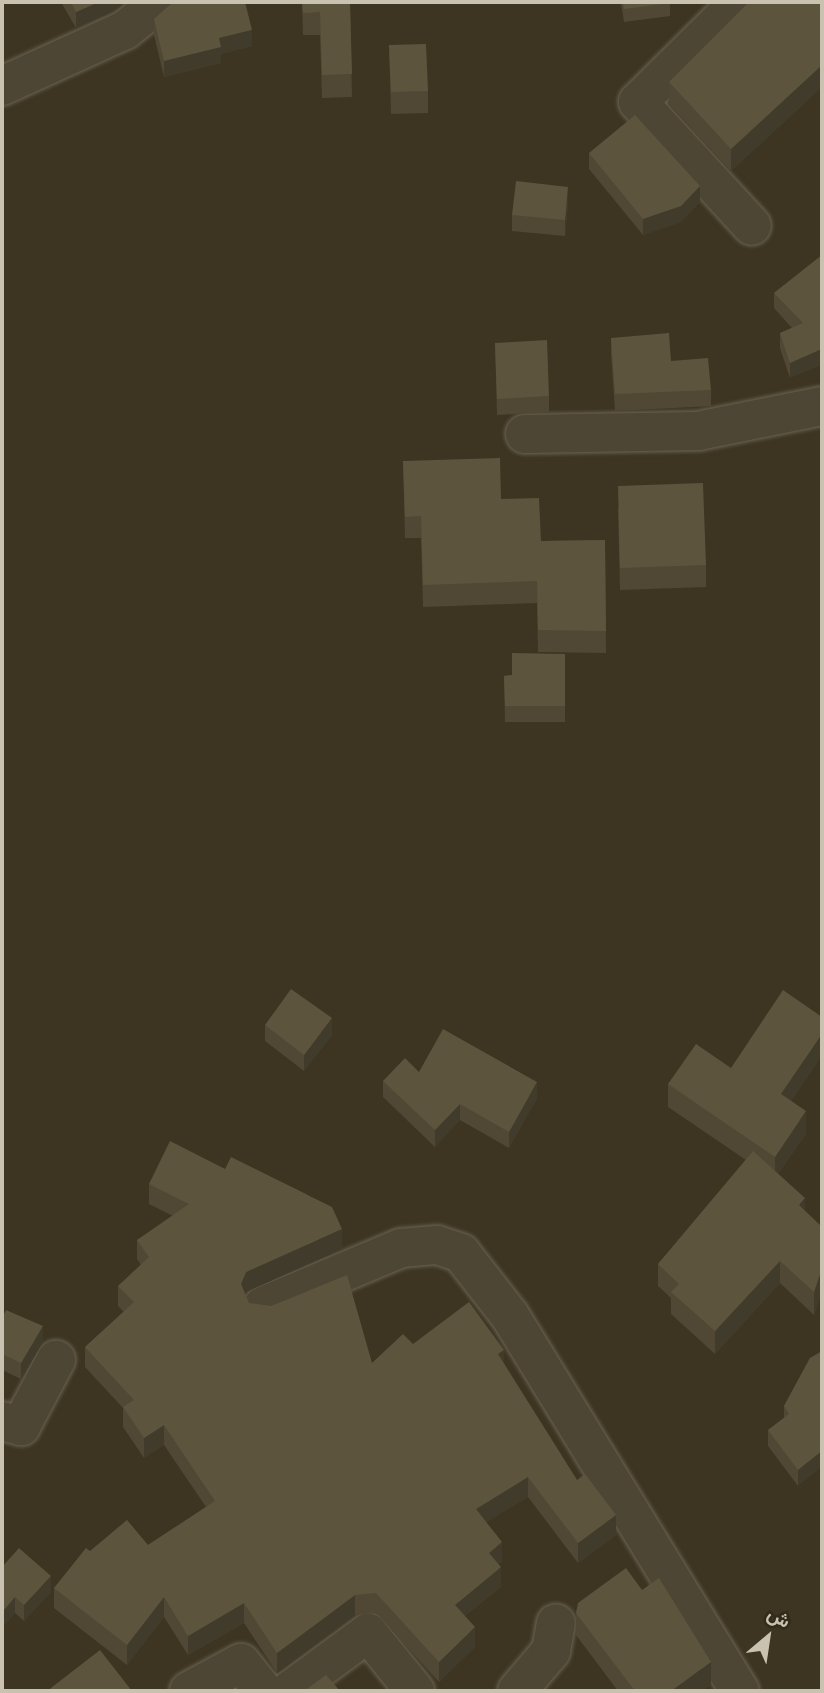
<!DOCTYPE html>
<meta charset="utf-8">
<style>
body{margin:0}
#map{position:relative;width:824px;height:1693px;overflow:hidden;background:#3d3421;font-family:"Alegreya Sans",Vazirmatn,sans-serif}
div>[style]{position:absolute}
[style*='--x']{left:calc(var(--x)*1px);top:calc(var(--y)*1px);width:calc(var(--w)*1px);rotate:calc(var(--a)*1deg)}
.roads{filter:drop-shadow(0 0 2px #6b6454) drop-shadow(0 0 2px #6b6454)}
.minor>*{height:38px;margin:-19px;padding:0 19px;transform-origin:19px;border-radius:19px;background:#4d4635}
.wall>*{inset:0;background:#504834}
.shaded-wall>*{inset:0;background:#413b2b}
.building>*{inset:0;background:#5d543d}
span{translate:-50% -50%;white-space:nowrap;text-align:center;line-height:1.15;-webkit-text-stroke:5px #322b1b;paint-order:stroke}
.frame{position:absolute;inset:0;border:4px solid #c9c2b1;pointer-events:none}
.north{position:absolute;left:733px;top:1602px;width:70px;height:70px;-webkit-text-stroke:5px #322b1b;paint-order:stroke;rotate:29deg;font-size:19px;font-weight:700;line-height:28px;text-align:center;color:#c9c2b1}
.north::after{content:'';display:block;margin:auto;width:24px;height:32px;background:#c9c2b1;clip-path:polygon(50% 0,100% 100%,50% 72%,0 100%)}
</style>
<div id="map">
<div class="roads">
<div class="minor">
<i style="--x:739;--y:2;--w:142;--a:135.3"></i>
<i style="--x:638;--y:102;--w:168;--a:47.4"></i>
<i style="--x:2;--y:86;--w:135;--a:-24.5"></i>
<i style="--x:125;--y:30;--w:45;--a:-38.7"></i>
<i style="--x:525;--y:434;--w:173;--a:-1"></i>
<i style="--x:698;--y:431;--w:126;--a:-11.4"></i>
<i style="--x:263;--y:1306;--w:150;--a:-22.8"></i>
<i style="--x:401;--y:1248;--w:36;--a:-5"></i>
<i style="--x:437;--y:1245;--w:25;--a:18"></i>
<i style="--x:461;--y:1253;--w:80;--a:52.1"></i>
<i style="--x:510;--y:1316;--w:440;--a:58.5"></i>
<i style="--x:2;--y:1421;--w:20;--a:15"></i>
<i style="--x:21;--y:1426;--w:75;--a:-62.1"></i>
<i style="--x:189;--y:1691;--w:59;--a:-28.3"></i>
<i style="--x:241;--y:1663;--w:36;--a:51"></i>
<i style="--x:289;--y:1691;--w:98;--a:-36.3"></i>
<i style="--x:368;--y:1633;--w:75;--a:51"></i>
<i style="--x:517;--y:1691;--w:52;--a:-49.6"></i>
<i style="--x:551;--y:1651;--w:28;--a:-80"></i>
</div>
</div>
<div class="wall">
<i style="clip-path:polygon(61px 2px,125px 2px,113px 11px,76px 28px)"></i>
<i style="clip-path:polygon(302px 2px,350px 2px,352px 97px,322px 98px,320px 35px,303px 35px)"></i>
<i style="clip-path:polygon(621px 2px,670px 2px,670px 16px,624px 22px)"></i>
<i style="clip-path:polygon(822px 2px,822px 87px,731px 171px,669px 104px,669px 82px)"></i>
<i style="clip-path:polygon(154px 19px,252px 46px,221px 54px,221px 63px,164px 77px,154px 35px)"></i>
<i style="clip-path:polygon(389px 45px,428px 91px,428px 113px,391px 114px)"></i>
<i style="clip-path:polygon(589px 153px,700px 202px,681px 222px,643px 235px,589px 169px)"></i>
<i style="clip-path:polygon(568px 203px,565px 236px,512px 231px,512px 215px)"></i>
<i style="clip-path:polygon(822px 255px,790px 378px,780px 348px,780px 333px,792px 328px,774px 308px,774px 293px)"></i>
<i style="clip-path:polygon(611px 338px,671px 361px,711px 390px,711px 406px,615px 411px,611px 354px)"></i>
<i style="clip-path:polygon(495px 343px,549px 396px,549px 412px,497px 415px)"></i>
<i style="clip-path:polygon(403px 461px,501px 499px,541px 541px,605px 540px,606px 653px,538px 652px,537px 603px,423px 607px,421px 538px,405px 538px)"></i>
<i style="clip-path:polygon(618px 508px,706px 565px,706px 587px,620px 590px)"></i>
<i style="clip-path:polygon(565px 654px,565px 722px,505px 722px,504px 676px,512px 675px)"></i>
<i style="clip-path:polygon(265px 1025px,332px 1035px,304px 1071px,265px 1041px)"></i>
<i style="clip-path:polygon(419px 1072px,537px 1098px,509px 1148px,460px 1120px,435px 1147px,383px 1097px,383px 1081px)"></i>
<i style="clip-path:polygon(668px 1084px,792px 1101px,806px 1134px,778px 1174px,805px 1211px,822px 1227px,822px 1291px,814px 1315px,780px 1283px,715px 1354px,671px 1314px,671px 1298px,658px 1286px,658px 1264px,746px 1160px,668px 1107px)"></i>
<i style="clip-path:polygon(149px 1184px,342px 1249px,246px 1292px,245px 1294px,249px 1303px,372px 1363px,413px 1344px,504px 1364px,577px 1480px,616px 1535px,578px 1563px,528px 1497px,486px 1522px,502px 1562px,498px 1565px,501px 1587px,465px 1616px,475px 1647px,439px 1682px,376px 1613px,355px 1615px,277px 1673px,244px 1623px,188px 1655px,164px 1617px,127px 1665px,54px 1608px,54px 1588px,90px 1551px,148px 1545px,206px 1507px,164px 1445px,144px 1458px,123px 1427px,123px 1408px,85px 1367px,85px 1347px,124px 1312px,118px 1306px,118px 1286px,141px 1265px,137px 1259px,137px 1240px,173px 1216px,149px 1204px)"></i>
<i style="clip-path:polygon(2px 1318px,43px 1342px,21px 1379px,2px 1370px)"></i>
<i style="clip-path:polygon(810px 1358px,798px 1486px,768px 1446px,768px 1430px,784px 1418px,784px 1406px)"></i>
<i style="clip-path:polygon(2px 1567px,51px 1592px,24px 1621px,15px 1613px,3px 1627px,2px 1626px)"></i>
<i style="clip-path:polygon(576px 1613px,711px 1685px,702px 1691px,618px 1691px,576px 1635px)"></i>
</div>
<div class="shaded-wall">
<i style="clip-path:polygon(99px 2px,125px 2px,113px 11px,76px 28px,76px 12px)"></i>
<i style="clip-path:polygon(252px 30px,252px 46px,221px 54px,221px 63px,164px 77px,164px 61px,219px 38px)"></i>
<i style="clip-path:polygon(822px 65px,822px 87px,731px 171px,731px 149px)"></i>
<i style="clip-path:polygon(700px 186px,700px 202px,681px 222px,643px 235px,643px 219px)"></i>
<i style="clip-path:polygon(568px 187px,568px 203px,565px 236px,565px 220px)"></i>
<i style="clip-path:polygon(822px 349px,822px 365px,790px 378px,790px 363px)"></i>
<i style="clip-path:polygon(332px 1018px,332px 1035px,304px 1071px,304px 1055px)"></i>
<i style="clip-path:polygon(822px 1034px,822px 1056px,781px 1117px,781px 1094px)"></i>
<i style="clip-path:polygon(537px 1082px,537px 1098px,509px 1148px,509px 1132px)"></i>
<i style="clip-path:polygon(460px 1104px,460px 1120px,435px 1147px,435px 1130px)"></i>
<i style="clip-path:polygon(806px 1111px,806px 1134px,775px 1179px,775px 1157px)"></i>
<i style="clip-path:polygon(805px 1198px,805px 1220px,799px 1205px)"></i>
<i style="clip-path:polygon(342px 1229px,342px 1249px,246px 1292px,241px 1304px,241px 1284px,246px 1272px)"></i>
<i style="clip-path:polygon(780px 1261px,780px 1283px,715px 1354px,715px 1331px)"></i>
<i style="clip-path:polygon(822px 1268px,822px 1291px,814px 1315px,814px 1292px)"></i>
<i style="clip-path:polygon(43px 1326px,43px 1342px,21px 1379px,21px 1363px)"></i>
<i style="clip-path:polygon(504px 1350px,504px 1370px,498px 1354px)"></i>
<i style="clip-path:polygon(164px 1425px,164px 1445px,144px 1458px,144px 1438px)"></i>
<i style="clip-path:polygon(822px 1451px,822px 1467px,798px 1486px,798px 1470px)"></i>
<i style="clip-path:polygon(528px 1477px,528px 1497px,476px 1529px,476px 1509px)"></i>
<i style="clip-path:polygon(616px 1515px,616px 1535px,578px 1563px,578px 1543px)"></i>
<i style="clip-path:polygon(502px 1542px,502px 1562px,489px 1573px,489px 1553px)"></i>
<i style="clip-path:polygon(501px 1567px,501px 1587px,455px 1624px,455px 1605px)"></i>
<i style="clip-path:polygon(51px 1576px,51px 1592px,24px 1621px,24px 1605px)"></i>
<i style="clip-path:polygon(355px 1595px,355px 1615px,277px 1673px,277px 1653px)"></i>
<i style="clip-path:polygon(15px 1597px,15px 1613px,3px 1627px,3px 1611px)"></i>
<i style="clip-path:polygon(164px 1597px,164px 1617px,127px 1665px,127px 1645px)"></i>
<i style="clip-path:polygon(244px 1603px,244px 1623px,188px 1655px,188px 1636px)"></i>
<i style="clip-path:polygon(475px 1627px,475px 1647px,439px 1682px,439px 1662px)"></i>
<i style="clip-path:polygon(711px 1662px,711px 1685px,702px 1691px,671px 1691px)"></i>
</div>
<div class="building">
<i style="clip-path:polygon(71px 2px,99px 2px,76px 12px)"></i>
<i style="clip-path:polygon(173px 2px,245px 2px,252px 30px,219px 38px,221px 47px,164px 61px,154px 19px)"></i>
<i style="clip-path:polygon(302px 2px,350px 2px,352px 74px,322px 75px,320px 12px,303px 13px)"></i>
<i style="clip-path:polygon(623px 2px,670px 2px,670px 3px,624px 9px)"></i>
<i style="clip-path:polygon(749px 2px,822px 2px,822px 65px,731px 149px,669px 82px)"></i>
<i style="clip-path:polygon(426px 44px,428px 91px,391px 92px,389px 45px)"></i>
<i style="clip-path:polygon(635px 115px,700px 186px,681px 206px,643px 219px,589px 153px)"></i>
<i style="clip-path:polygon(516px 181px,568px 187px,565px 220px,512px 215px)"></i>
<i style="clip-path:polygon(822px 255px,822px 349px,790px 363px,780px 333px,803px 323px,774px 293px)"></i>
<i style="clip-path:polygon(669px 333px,671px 361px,708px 358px,711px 390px,615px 394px,611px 338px)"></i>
<i style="clip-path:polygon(547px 340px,549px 396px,497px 399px,495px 343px)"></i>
<i style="clip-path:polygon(500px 458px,501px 499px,539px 498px,541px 541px,605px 540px,606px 631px,538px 630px,537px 581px,423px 585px,421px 516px,405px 517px,403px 461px)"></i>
<i style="clip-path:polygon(703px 483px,706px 565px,620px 568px,618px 486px)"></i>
<i style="clip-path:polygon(512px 653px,565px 654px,565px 706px,505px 706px,504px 676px,512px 675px)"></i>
<i style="clip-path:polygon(291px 989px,332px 1018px,304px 1055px,265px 1025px)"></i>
<i style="clip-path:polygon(783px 990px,822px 1017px,822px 1034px,781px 1094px,806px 1111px,775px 1157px,668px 1084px,696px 1044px,731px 1068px)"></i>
<i style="clip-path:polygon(443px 1029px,537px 1082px,509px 1132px,460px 1104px,435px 1130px,383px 1081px,405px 1058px,419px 1072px)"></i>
<i style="clip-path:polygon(170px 1141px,225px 1169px,231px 1157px,332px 1207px,342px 1229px,246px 1272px,241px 1284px,249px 1303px,271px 1306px,347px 1275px,372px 1363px,403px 1334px,413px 1344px,469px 1302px,504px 1350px,498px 1354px,577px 1480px,585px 1474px,616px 1515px,578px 1543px,528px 1477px,476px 1509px,502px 1542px,489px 1553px,501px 1567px,455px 1605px,475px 1627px,439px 1662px,376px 1593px,355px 1595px,277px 1653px,244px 1603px,188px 1636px,164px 1597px,127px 1645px,54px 1588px,86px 1548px,90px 1551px,127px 1520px,148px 1545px,215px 1501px,164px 1425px,144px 1438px,123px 1407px,134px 1400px,85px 1347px,134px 1302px,118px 1286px,149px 1257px,137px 1240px,189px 1204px,149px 1184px)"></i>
<i style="clip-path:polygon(753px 1151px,805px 1198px,799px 1205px,822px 1227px,822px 1268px,814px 1292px,780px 1261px,715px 1331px,671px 1292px,679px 1284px,658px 1264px)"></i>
<i style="clip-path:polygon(6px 1310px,43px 1326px,21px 1363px,2px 1354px,2px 1318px)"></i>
<i style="clip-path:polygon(822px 1351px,822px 1451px,798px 1470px,768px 1430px,789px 1414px,784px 1406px,810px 1358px)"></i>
<i style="clip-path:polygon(19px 1548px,51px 1576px,24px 1605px,15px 1597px,3px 1611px,2px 1610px,2px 1567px)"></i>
<i style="clip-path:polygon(626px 1568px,642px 1590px,659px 1578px,711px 1662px,671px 1691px,635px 1691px,576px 1613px,578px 1603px)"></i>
<i style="clip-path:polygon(100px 1650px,132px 1691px,47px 1691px)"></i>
<i style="clip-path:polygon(326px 1675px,340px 1691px,304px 1691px)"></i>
</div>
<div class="frame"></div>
<div class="north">ش</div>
</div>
